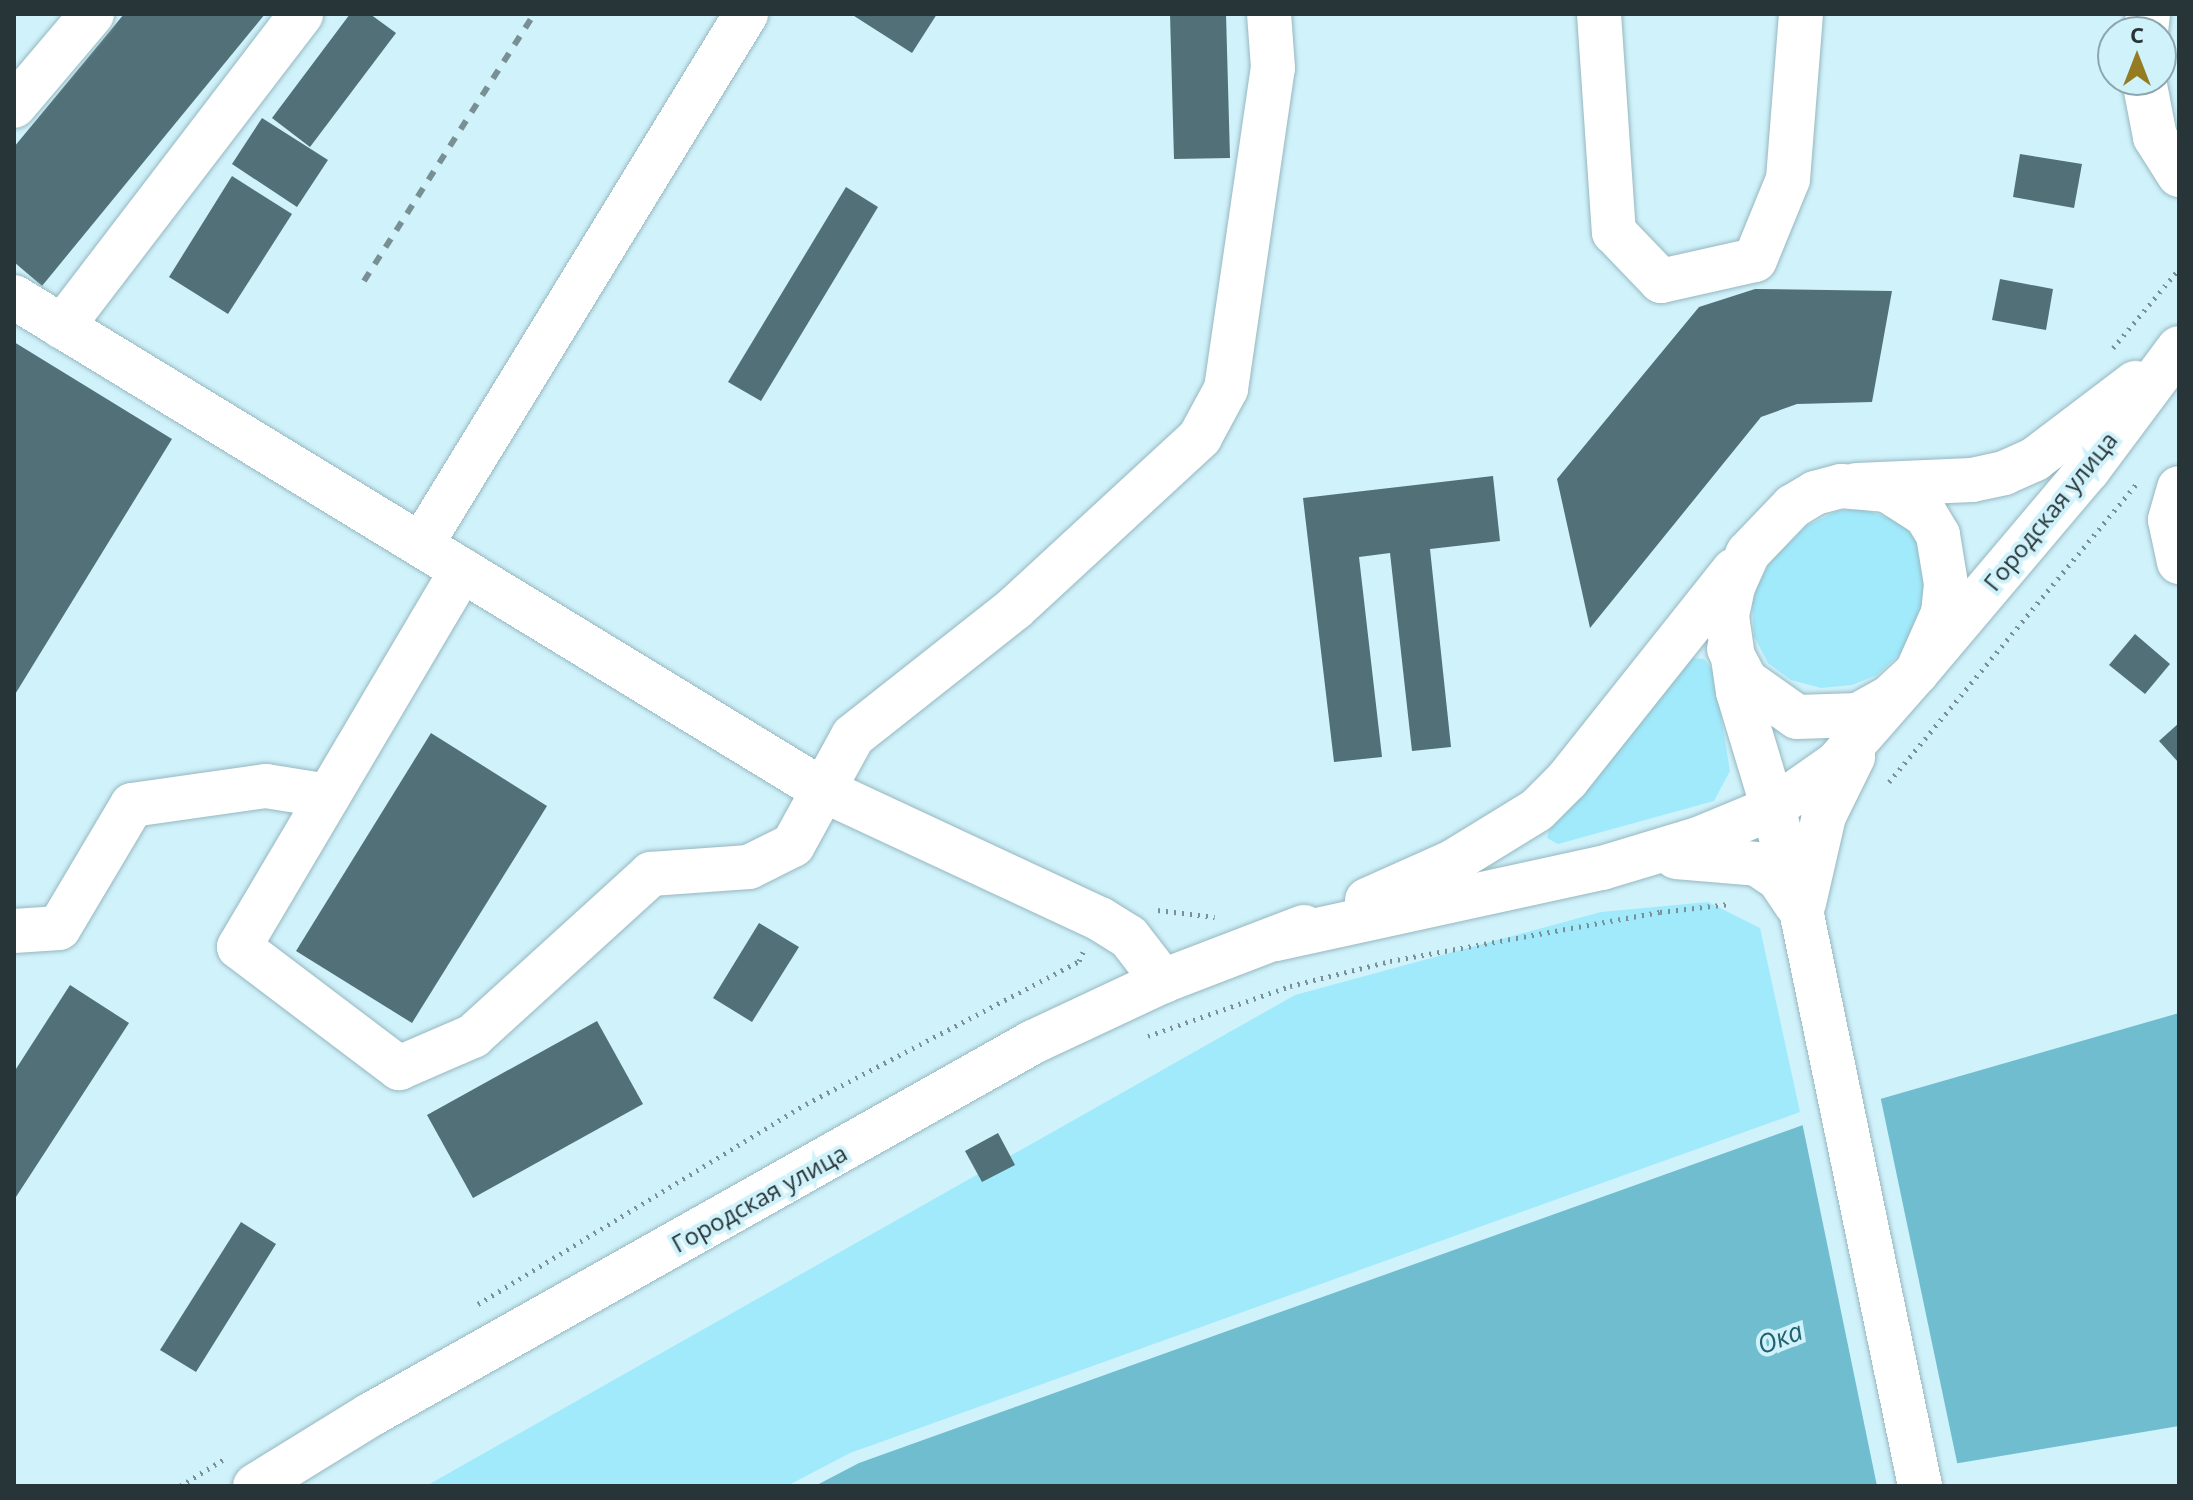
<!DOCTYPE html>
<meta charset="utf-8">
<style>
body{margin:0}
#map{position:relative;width:2193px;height:1500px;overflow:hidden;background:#d0f2fb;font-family:"Open Sans",sans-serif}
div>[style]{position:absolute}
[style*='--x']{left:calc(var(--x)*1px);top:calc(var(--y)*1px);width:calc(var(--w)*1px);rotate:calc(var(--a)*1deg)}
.green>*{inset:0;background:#a1eafc}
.water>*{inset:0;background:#6fbdce}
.pier>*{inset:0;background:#d0f2fb}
.building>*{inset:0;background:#517077}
.path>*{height:5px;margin-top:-2.5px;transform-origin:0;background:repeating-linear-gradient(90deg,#799096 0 2px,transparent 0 8px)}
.roads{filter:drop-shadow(0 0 2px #96b7bf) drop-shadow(0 0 2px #96b7bf)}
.minor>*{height:44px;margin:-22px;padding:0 22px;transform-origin:22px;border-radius:22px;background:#fff}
.major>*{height:44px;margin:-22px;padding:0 22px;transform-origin:22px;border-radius:22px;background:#fff}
.highway>*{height:44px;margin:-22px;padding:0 22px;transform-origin:22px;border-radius:22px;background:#fff}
.rail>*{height:6px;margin-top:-3px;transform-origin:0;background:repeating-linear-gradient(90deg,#788f94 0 10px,transparent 0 20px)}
span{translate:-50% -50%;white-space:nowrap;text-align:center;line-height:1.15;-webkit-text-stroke:8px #d0f2fb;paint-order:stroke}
.street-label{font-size:24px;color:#283538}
.water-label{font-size:26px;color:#22616f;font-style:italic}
.frame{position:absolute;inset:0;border:16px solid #283538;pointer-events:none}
.north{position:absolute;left:2097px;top:16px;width:80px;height:80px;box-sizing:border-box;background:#d0f2fb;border:2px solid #8da6ad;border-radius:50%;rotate:0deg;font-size:22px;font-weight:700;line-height:32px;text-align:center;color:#283538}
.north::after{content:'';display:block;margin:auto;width:28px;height:36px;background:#957c23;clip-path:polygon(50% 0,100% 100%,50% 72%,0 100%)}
</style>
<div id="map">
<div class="green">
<i style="clip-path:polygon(1862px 509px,1898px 521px,1917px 540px,1926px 564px,1921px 617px,1900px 654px,1877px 675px,1852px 685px,1821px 688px,1791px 680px,1768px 663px,1754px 636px,1752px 603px,1759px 582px,1771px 561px,1806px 526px,1837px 511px)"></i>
<i style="clip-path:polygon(1684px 657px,1704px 659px,1714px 672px,1730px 771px,1714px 801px,1558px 844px,1547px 838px,1551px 823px)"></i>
<i style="clip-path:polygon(1708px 902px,1760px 928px,1800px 1112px,850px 1453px,787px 1486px,426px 1486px,1295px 995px,1601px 912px)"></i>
</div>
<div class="water">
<i style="clip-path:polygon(2179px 1013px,2179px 1426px,1947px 1465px,1900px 1486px,815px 1486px,859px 1463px,1856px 1106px)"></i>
</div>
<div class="pier">
<i style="clip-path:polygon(1880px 1095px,1958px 1467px,1910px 1486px,1877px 1486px,1802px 1122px)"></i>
</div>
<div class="building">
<i style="clip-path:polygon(124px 14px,265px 14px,42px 286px,14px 262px,14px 147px)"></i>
<i style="clip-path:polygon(350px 14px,370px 14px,396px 33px,310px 147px,272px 118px)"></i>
<i style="clip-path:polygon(851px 14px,937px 14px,912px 53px)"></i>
<i style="clip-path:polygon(1170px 14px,1226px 14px,1230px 158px,1174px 159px)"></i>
<i style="clip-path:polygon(262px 118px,328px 160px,297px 207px,232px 164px)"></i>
<i style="clip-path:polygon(2020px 154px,2082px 164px,2074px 208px,2013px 197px)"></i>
<i style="clip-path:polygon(232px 176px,292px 214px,228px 314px,169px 277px)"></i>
<i style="clip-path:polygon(846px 187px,878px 207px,761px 401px,728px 382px)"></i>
<i style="clip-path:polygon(2000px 279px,2053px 289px,2046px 330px,1992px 320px)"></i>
<i style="clip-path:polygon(1755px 289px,1892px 291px,1872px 402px,1797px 404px,1761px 417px,1590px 628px,1557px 479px,1699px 307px)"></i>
<i style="clip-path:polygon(14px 342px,172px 439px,14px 696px)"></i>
<i style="clip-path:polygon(1493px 476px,1500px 541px,1430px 549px,1451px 747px,1412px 751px,1390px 553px,1359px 557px,1382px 757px,1334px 762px,1303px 498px)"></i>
<i style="clip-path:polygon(2135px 634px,2170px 664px,2145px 694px,2109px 665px)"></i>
<i style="clip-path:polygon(2179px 723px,2179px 763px,2159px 741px)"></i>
<i style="clip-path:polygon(431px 733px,547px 806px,412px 1023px,296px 951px)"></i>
<i style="clip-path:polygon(759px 923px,799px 947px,752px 1022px,713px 998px)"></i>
<i style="clip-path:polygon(70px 985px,129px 1023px,14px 1200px,14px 1072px)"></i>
<i style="clip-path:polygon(597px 1021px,643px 1104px,473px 1198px,427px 1115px)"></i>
<i style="clip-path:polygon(998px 1133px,1015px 1165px,982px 1182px,965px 1151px)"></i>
<i style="clip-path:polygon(241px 1222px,276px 1244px,196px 1372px,160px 1350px)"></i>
</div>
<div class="path">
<i style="--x:2113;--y:348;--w:103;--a:-50.1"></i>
<i style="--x:1889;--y:782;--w:390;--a:-50.3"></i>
<i style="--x:1158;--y:910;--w:57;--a:7"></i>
<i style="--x:1148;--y:1036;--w:151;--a:-19.4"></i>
<i style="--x:1290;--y:986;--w:103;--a:-14"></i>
<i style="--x:1390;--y:961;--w:274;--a:-10.3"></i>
<i style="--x:1660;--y:912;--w:70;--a:-6.5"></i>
<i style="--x:478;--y:1304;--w:384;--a:-31.4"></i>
<i style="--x:806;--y:1104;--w:308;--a:-27.6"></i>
<i style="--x:1079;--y:961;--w:10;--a:-66"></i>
<i style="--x:180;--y:1486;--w:52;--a:-31.5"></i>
</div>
<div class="roads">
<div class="minor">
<i style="--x:1599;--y:14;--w:219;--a:86.1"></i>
<i style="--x:1614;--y:232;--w:68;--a:46.2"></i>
<i style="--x:1661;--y:281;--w:96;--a:-12.6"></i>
<i style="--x:1755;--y:260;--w:87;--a:-67.8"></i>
<i style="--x:1788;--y:179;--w:166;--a:-85.5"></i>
<i style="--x:2146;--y:32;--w:18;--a:-84"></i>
<i style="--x:2144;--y:80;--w:58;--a:79.1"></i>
<i style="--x:2155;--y:137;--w:45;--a:57.7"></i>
<i style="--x:14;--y:106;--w:121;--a:-49.7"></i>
<i style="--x:14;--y:297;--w:945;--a:31.37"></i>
<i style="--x:821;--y:789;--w:308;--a:25"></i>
<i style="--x:1100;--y:919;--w:34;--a:32"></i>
<i style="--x:1129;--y:937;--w:56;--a:52.3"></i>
<i style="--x:62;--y:327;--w:394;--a:-52.6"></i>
<i style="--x:2179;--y:488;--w:33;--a:106"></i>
<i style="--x:2170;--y:520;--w:43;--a:77.9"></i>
<i style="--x:421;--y:545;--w:623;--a:-58.53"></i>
<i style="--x:462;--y:570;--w:438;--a:120.6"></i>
<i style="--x:239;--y:947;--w:201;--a:37.1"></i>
<i style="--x:399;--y:1068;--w:81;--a:-23.4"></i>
<i style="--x:473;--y:1036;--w:241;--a:-42.3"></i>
<i style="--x:651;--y:874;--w:98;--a:-4.1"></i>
<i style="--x:749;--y:867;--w:49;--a:-26.6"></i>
<i style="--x:793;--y:845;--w:124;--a:-61.2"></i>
<i style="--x:853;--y:736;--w:206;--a:-38.3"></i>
<i style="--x:1015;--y:608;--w:252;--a:-42.7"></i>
<i style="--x:1200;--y:437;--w:55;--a:-61.6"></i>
<i style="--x:1226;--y:389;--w:324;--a:-81.7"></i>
<i style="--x:1273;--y:68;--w:54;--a:-94.2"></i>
<i style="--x:14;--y:931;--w:45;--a:-3.8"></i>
<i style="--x:59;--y:928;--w:143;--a:-59.3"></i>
<i style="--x:132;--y:805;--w:135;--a:-8.1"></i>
<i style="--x:266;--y:786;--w:63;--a:9.2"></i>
</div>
<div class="major">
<i style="--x:1857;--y:485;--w:115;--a:-2.5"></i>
<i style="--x:1972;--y:480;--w:33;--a:-12"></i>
<i style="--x:2004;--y:473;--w:34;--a:-24"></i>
<i style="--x:2035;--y:459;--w:126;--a:-37.2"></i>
<i style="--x:1729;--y:649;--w:36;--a:62"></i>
<i style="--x:1746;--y:681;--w:62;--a:35.2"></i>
<i style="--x:1797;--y:717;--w:61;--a:-1.9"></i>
<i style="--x:1858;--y:715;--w:35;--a:-29"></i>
<i style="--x:1889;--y:698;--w:38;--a:-43"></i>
<i style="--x:1917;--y:672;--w:265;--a:-49.8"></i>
<i style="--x:2088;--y:470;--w:152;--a:-53.3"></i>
</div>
<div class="highway">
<i style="--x:1676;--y:857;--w:81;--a:4.9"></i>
<i style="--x:1757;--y:864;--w:27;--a:34"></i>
<i style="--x:1779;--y:879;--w:30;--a:56"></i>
<i style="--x:1367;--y:900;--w:95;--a:-24.1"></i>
<i style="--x:1454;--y:861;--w:97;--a:-31.6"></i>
<i style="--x:1537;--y:810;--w:42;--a:-45"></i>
<i style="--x:1567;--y:780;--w:268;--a:-51.5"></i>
<i style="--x:1804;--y:903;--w:89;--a:-77.1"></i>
<i style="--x:1824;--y:816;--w:66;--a:-63.8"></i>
<i style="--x:1276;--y:939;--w:334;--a:-12.3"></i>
<i style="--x:1602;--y:868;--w:100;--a:-16.8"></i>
<i style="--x:1698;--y:839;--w:81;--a:-22.5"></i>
<i style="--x:1773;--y:808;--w:78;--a:-35.1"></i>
<i style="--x:1837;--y:763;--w:121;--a:-48.7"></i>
<i style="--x:1917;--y:672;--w:64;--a:-66.2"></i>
<i style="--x:1943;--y:613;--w:29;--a:-84"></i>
<i style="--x:1946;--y:584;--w:50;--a:-99.3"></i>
<i style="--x:1938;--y:535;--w:23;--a:-121"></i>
<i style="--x:1926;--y:515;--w:46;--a:-147.3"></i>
<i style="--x:1887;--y:490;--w:46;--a:-175"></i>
<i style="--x:1841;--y:486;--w:27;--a:165"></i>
<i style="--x:1815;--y:493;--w:26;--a:149"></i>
<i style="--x:1793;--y:506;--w:65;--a:133.8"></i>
<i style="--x:1748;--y:553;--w:37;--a:114"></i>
<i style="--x:1733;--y:587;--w:30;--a:102"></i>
<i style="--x:1727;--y:616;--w:77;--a:81.8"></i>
<i style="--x:1738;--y:692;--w:121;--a:73.2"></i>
<i style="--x:1773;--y:808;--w:111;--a:74.8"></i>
<i style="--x:1802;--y:915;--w:583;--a:78.32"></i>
<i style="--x:255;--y:1486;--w:135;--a:-31.7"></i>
<i style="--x:370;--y:1415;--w:761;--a:-29.36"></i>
<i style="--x:1033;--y:1042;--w:144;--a:-25.1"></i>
<i style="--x:1163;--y:981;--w:151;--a:-21"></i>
</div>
</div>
<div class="rail">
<i style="--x:364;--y:281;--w:317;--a:-57.5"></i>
</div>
<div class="street-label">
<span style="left:2050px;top:511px;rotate:-51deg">Городская улица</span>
<span style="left:759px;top:1198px;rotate:-29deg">Городская улица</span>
</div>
<div class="water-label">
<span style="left:1780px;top:1338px;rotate:-21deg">Ока</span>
</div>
<div class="frame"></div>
<div class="north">С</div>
</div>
